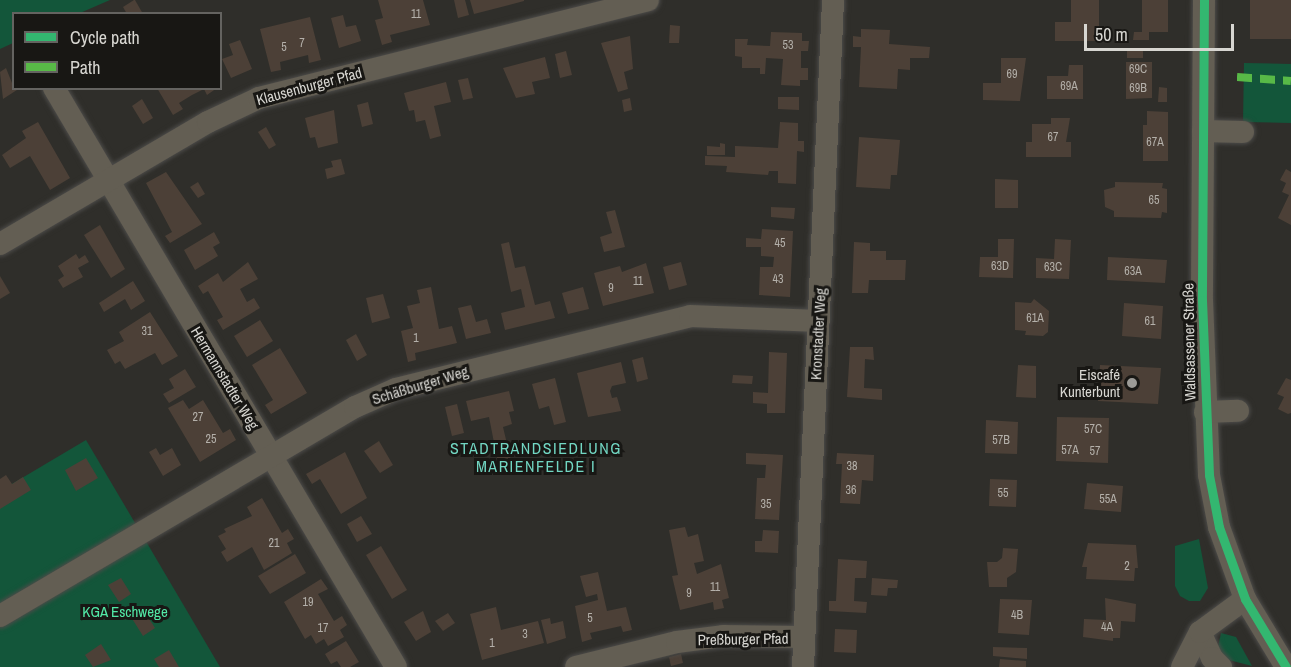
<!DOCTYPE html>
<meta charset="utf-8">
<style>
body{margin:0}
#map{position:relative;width:1291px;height:667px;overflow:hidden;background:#2f2e2a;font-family:"Archivo Narrow",sans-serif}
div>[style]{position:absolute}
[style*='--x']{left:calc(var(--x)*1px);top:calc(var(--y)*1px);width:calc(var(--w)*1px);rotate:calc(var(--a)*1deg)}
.green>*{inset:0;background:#13563a}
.building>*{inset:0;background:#4c4037}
.roads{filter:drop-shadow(0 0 2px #4c4b49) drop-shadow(0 0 2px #4c4b49)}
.minor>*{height:22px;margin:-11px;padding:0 11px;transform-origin:11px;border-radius:11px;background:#635e53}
.quiet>*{height:8px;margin-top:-4px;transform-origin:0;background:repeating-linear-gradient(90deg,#58b947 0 15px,transparent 0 23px)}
.cycleway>*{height:9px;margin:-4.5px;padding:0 4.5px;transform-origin:4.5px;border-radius:4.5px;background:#33b770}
.dots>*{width:16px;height:16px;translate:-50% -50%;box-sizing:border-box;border:3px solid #181714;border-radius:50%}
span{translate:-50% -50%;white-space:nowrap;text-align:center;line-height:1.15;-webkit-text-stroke:6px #181714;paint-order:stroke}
.number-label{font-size:12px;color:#b4b0aa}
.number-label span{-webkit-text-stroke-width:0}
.street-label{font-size:15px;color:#d7d6d1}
.poi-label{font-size:15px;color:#d7d6d1}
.right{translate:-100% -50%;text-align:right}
.park-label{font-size:15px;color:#52e8a6}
.neighbourhood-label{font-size:16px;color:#72d7c3;letter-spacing:1.5px}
.legend{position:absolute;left:12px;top:12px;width:210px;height:78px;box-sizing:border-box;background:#181714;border:2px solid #646360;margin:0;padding:8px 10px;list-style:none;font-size:18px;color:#d7d6d1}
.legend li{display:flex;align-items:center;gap:12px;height:30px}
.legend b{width:30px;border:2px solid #646360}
.scale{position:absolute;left:1084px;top:24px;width:150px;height:27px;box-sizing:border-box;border:3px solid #d7d6d1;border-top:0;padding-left:8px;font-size:18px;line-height:21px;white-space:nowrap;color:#d7d6d1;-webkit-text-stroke:4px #181714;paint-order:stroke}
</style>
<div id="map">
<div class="green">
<i style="clip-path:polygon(0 0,110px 0,80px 13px,14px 14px,13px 43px,0 49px)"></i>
<i style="clip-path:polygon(1244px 63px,1291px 64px,1291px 123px,1243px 122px)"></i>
<i style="clip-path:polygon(86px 440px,138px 528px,0 610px,0 491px)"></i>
<i style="clip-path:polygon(144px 538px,220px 667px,0 667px,0 624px)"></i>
<i style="clip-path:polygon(1199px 539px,1208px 588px,1200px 601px,1189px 601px,1180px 596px,1175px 586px,1175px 546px)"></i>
<i style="clip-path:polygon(1221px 633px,1236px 637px,1252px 666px,1225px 659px,1218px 647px)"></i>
</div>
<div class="building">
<i style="clip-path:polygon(134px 0,135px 0,143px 14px,127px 14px,123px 7px)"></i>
<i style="clip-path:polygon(378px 0,423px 0,430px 25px,390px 35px,392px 42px,382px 45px,375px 20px,383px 18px)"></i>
<i style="clip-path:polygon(454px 0,465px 0,469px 15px,458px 18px)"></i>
<i style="clip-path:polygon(470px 0,524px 0,524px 1px,474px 14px)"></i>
<i style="clip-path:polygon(1071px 0,1099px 0,1099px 41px,1055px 41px,1055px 22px,1071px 22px)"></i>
<i style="clip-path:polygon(1142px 0,1168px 0,1168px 32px,1149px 32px,1149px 40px,1133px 40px,1134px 32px,1142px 32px)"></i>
<i style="clip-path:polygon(1250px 0,1291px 0,1291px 39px,1250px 39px)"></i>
<i style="clip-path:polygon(343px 15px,346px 27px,356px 25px,361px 41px,339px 48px,331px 18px)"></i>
<i style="clip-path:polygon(310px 17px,321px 60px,309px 63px,308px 55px,280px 62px,281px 70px,271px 72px,260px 29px)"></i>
<i style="clip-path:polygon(670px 25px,680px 26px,679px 43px,669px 43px)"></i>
<i style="clip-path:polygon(861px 29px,890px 30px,889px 44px,930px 47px,929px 58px,910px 58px,910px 70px,898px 69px,897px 89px,859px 87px,861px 47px,853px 47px,853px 36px,861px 37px)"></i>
<i style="clip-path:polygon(771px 32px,802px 33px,802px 41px,809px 41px,808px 51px,801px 51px,801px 68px,808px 68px,808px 80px,800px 80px,800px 86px,781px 85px,783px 59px,766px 58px,765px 74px,760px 74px,760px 68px,742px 68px,742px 57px,735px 56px,735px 39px,748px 39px,747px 45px,770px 46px)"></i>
<i style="clip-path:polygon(630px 36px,633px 69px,624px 72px,628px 89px,618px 92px,601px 43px)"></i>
<i style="clip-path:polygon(240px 40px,252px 69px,231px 78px,222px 59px,233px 55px,229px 44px)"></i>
<i style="clip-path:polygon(1127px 50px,1143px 50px,1143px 58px,1127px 58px)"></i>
<i style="clip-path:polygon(566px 51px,572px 75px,560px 78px,555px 54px)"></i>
<i style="clip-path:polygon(545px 57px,550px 78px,532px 82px,535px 94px,516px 98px,503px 68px)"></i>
<i style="clip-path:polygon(1001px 58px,1026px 58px,1020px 101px,983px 100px,983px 83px,1001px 83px)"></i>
<i style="clip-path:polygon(1126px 62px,1152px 62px,1152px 98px,1126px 99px)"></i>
<i style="clip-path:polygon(1069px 65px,1083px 65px,1083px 99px,1047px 99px,1047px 76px,1068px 76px)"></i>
<i style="clip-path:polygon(6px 68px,14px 88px,20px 88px,3px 99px,0 72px)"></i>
<i style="clip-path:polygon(468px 78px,473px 98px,463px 100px,458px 80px)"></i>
<i style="clip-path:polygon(446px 82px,451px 102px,434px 106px,441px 136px,430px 139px,425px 120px,416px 122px,414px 110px,409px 111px,404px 93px)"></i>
<i style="clip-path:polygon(1159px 87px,1167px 88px,1167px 102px,1158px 102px)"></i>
<i style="clip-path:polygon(157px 88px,217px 88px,207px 95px,204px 89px,192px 95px,179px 103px,183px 109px,173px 115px)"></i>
<i style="clip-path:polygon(778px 97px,799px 97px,799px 110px,778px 109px)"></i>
<i style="clip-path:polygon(630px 98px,632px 110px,624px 112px,622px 100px)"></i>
<i style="clip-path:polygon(142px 99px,153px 118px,143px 124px,132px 106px)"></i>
<i style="clip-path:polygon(368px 102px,373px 124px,362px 127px,357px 105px)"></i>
<i style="clip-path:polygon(334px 110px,338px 143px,318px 148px,315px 137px,310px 138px,305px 118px)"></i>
<i style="clip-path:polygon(1147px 111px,1168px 112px,1168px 161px,1143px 161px,1143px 125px,1147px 125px)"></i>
<i style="clip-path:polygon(1051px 118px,1070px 118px,1066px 142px,1071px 142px,1071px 157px,1026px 157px,1026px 142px,1032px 142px,1032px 124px,1051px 124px)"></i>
<i style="clip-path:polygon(38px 122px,70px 178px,50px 190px,30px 156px,10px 168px,2px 155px,26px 138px,22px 131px)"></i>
<i style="clip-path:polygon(780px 122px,798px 123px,798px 141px,804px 141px,804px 152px,797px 151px,796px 184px,778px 183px,778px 171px,769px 171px,768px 175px,726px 172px,727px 166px,705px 165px,705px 156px,735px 157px,735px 146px,778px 148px)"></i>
<i style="clip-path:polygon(266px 127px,276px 145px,269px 149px,258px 132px)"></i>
<i style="clip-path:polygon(859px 137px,900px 140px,897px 175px,891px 175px,890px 189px,856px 187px)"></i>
<i style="clip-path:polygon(720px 143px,725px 144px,725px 155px,707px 155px,707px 146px,720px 147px)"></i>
<i style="clip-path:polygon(341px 159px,345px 174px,327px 179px,325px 169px,333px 167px,331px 161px)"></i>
<i style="clip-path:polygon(1286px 169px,1291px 172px,1291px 225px,1278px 218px,1289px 195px,1282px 192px,1286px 183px,1280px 180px)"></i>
<i style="clip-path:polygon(166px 172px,202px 224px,170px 243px,165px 236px,172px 232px,146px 183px)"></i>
<i style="clip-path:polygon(995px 179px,1018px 180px,1018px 208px,995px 208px)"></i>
<i style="clip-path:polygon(198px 182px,205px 194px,198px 198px,190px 187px)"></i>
<i style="clip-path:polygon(1115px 182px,1163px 183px,1162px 188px,1167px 189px,1167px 213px,1162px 212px,1161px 218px,1114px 217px,1114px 211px,1105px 207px,1104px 190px,1115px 187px)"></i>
<i style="clip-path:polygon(771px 207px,795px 208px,794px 219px,771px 217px)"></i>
<i style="clip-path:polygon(615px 210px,625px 247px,604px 252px,600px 237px,612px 233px,606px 212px)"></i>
<i style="clip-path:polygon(100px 225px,125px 269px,111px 278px,84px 235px)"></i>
<i style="clip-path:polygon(762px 229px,793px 231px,790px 297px,759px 295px,760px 267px,773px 267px,774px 257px,761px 256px,761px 247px,746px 247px,746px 238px,761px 239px)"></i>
<i style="clip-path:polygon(214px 232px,220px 243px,213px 247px,218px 256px,195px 270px,184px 250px)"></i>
<i style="clip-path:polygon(998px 239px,1014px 239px,1013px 278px,979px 277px,980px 257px,998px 257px)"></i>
<i style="clip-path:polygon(1055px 239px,1071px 240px,1069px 279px,1036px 278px,1036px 258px,1054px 259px)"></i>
<i style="clip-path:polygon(509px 242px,515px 268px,525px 266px,535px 305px,550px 301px,555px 318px,505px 330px,501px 313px,525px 307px,521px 289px,511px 292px,501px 244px)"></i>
<i style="clip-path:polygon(854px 242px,870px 243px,870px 251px,886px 251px,886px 260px,906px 260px,905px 280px,869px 280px,868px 293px,852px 293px)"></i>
<i style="clip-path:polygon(76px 254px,79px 259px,85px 255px,89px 262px,78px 268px,83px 277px,63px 288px,58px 280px,64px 276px,58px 266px)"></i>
<i style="clip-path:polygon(1108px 257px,1167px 260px,1165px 283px,1107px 280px)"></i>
<i style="clip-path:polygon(248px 262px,258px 279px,240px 289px,247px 302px,254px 298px,260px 308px,223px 330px,217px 320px,223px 317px,208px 291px,203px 294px,198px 286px,218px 273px,223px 282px)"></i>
<i style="clip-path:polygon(681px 262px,687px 285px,669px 290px,663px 267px)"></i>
<i style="clip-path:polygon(646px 263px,654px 293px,603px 306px,594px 273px,620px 266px,622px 272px)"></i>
<i style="clip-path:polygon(0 276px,10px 293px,0 299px)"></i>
<i style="clip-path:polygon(133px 281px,145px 301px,131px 310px,125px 299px,104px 312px,99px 303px)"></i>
<i style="clip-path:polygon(431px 287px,439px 329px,452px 326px,457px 343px,415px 353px,416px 360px,408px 362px,401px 331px,413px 328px,407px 306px,420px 303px,417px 290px)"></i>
<i style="clip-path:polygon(583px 287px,589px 309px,568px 314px,562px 293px)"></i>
<i style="clip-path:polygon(383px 294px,390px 318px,372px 323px,366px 298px)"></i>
<i style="clip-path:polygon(1034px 299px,1049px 311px,1048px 332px,1043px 336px,1025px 335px,1026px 331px,1015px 330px,1015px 302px,1031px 303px)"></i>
<i style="clip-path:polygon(1124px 303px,1163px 306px,1161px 339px,1122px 336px)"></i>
<i style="clip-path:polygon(471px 305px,476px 322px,487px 319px,491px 333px,466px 339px,458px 308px)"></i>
<i style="clip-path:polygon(150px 312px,178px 356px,162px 365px,155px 353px,125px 369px,120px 361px,115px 364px,107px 350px,124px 341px,119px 332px)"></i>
<i style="clip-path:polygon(260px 320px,273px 341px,247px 357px,234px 336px)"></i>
<i style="clip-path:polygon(356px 334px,367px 355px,357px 361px,346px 340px)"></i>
<i style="clip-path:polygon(850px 347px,873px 347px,874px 360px,865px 359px,864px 388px,882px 389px,882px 400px,847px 397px)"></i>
<i style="clip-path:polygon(280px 348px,307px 393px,271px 414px,265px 405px,273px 400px,252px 365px)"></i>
<i style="clip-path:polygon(769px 352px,787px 353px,785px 413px,767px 413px,767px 404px,753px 403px,753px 392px,768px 393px)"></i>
<i style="clip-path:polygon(643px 357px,648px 379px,637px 382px,632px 360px)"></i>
<i style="clip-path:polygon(621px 362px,626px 383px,612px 386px,610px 391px,612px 398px,617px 397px,621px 411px,588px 417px,577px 373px)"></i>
<i style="clip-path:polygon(1018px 365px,1036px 366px,1036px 398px,1016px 397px)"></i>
<i style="clip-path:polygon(1100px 365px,1161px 368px,1158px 404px,1098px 401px)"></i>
<i style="clip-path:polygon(185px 369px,196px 387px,169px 403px,163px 394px,174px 388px,169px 379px)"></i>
<i style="clip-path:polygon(733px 375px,753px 376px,752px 384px,732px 383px)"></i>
<i style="clip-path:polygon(555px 378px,566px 422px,554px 425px,549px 406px,539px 409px,532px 384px)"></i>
<i style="clip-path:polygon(1286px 378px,1291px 380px,1291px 413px,1288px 414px,1278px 409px,1284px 397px,1277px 394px)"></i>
<i style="clip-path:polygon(509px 391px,514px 411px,509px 412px,512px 424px,503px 427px,512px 465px,499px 468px,489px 417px,471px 421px,466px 401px)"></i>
<i style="clip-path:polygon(183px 400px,189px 409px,203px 400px,223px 433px,230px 429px,236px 440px,200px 462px,168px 408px)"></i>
<i style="clip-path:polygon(457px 404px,464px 433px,452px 436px,445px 407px)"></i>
<i style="clip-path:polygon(1057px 417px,1109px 418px,1108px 463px,1056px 461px)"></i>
<i style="clip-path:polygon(986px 420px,1018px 422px,1017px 454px,985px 453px)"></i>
<i style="clip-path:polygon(379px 441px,393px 465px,380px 473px,364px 451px)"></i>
<i style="clip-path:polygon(156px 448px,160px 455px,172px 448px,181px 465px,163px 476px,149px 452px)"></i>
<i style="clip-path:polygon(345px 452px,367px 498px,341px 514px,320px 479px,312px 484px,306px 474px)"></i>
<i style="clip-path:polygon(746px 453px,783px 455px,779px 520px,755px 519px,757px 478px,765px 478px,766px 465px,746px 464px)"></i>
<i style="clip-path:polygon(837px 453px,874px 455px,873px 481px,862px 480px,860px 504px,840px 503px,842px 464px,836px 464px)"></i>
<i style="clip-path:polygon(86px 458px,98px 478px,76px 491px,65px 470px)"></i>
<i style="clip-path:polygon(6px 475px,12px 484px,23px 477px,31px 490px,0 509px,0 479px)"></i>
<i style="clip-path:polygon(990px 479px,1017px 480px,1016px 507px,989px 506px)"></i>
<i style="clip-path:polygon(1087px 483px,1123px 486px,1121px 512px,1084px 509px)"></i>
<i style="clip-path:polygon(262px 498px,282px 533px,288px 529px,294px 539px,287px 543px,292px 553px,264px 570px,252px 547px,227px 562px,221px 552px,226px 549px,218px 536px,226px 532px,224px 529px,252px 516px,247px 507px)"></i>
<i style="clip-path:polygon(361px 516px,372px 534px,357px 542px,347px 524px)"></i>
<i style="clip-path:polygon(685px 527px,688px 537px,698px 534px,704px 561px,694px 563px,697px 574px,721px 564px,729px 598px,722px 600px,724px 608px,714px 610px,713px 602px,680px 610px,672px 576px,678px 575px,669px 530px)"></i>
<i style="clip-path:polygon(763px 530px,779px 531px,778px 553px,755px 552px,755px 541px,762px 541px)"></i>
<i style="clip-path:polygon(1088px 543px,1136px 545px,1138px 568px,1135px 568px,1134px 581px,1086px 579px,1087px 567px,1082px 567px)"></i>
<i style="clip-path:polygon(381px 546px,407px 590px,392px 599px,366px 555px)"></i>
<i style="clip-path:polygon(1003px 548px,1018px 549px,1016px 572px,1007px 578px,1007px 587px,989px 587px,987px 562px,997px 562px,1002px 558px)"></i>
<i style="clip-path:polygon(295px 554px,306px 573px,270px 594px,258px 576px)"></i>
<i style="clip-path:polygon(838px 559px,867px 561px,866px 578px,855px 578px,854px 601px,867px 602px,866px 613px,829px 611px,829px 601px,836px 601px)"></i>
<i style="clip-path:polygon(598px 572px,607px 611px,626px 607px,632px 630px,623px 632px,621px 626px,590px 633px,592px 639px,582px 642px,575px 606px,598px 600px,597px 594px,586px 597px,580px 576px)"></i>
<i style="clip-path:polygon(121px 578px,131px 594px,119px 602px,108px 585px)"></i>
<i style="clip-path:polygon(872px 578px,898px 580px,897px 588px,888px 588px,887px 596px,871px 595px)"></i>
<i style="clip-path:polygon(321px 579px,328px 589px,318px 594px,334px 621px,342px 616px,347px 625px,340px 630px,344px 637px,328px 646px,324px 639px,316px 644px,311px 635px,305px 639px,284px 602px)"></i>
<i style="clip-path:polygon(1105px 598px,1136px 604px,1135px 622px,1121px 621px,1120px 638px,1113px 638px,1113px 641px,1083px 637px,1084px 619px,1106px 620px)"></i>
<i style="clip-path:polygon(1000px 599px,1032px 600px,1029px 635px,998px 633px)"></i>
<i style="clip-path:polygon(496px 607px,501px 630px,538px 621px,544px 643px,482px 660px,470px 614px)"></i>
<i style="clip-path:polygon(143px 609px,155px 628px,143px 636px,131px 617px)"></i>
<i style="clip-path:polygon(423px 611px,431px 632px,416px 641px,404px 622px)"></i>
<i style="clip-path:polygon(448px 613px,455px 623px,443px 631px,435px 621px)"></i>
<i style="clip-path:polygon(550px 618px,551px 624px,563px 621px,566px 638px,547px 644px,541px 620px)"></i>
<i style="clip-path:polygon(835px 629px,857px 630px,856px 653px,834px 652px)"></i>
<i style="clip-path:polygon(346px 641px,359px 662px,350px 667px,341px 667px,337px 661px,331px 664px,325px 654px)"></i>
<i style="clip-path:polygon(101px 644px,111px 660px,93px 667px,85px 655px)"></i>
<i style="clip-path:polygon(993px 647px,1027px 648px,1027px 659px,993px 656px)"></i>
<i style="clip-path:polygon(169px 650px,179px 667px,159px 667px,154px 659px)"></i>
<i style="clip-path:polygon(681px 654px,683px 663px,671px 666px,669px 657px)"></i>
<i style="clip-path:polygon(1000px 659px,1026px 661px,1026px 667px,999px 667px)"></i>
</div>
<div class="roads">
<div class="minor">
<i style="--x:1204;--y:0;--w:300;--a:90.4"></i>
<i style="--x:1202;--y:300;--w:175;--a:87.7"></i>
<i style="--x:1209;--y:475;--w:53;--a:79.1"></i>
<i style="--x:1219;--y:527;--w:77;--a:70.1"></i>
<i style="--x:1245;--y:599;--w:79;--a:58.9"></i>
<i style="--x:54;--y:88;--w:672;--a:59.43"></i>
<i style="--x:1203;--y:131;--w:40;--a:1.4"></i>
<i style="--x:0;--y:244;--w:241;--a:-30.4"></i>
<i style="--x:208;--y:122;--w:56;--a:-25.2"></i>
<i style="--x:259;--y:98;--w:401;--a:-14.1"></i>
<i style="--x:1205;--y:412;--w:33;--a:-2"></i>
<i style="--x:0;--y:616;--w:412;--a:-30.5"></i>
<i style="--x:355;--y:407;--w:45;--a:-23.7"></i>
<i style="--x:396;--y:389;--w:303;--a:-13.9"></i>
<i style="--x:690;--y:316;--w:129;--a:2.2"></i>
<i style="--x:1200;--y:632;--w:29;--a:65"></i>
<i style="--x:1212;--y:658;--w:13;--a:45"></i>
<i style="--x:576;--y:667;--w:104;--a:-13.9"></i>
<i style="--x:677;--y:642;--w:46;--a:-7.4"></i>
<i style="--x:723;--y:636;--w:81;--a:0.7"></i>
<i style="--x:803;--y:667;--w:668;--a:-87.42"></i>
<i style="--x:1182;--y:667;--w:39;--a:-63"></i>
<i style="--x:1200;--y:632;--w:56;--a:-36.3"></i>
</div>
</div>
<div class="quiet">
<i style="--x:1237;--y:77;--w:54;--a:4.2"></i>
</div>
<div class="cycleway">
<i style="--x:1204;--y:0;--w:300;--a:90.4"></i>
<i style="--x:1202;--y:300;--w:175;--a:87.7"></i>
<i style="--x:1209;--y:475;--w:53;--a:79.1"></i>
<i style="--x:1219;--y:527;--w:77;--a:70.1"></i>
<i style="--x:1245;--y:599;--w:79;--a:58.9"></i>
</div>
<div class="dots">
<i style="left:1132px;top:383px;background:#9c9b97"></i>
</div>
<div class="number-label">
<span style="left:416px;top:15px">11</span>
<span style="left:302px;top:44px">7</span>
<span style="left:788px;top:46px">53</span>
<span style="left:284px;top:48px">5</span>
<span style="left:1138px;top:70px">69C</span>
<span style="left:1012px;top:75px">69</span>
<span style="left:1069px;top:87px">69A</span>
<span style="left:1138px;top:89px">69B</span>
<span style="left:1053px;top:138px">67</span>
<span style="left:1155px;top:143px">67A</span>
<span style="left:1154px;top:201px">65</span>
<span style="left:780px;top:244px">45</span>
<span style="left:1000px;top:267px">63D</span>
<span style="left:1053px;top:268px">63C</span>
<span style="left:1133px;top:272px">63A</span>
<span style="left:778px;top:280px">43</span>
<span style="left:638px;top:282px">11</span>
<span style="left:611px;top:289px">9</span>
<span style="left:1035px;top:319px">61A</span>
<span style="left:1150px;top:322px">61</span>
<span style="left:147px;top:332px">31</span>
<span style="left:416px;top:339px">1</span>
<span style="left:198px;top:418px">27</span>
<span style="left:1093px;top:430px">57C</span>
<span style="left:211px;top:440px">25</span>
<span style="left:1001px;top:441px">57B</span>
<span style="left:1070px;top:451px">57A</span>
<span style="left:1095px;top:452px">57</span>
<span style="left:852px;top:467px">38</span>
<span style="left:851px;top:491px">36</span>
<span style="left:1003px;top:494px">55</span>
<span style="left:1108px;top:500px">55A</span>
<span style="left:766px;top:505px">35</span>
<span style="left:274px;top:544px">21</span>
<span style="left:1127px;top:567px">2</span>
<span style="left:715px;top:588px">11</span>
<span style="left:689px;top:594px">9</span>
<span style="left:308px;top:603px">19</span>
<span style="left:1017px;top:616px">4B</span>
<span style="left:590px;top:619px">5</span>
<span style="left:1107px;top:628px">4A</span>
<span style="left:323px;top:629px">17</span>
<span style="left:525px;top:635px">3</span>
<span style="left:492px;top:644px">1</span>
</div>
<div class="street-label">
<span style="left:309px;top:86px;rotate:-15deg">Klausenburger Pfad</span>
<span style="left:818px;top:334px;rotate:-87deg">Kronstadter Weg</span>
<span style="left:1189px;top:342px;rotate:-91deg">Waldsassener Straße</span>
<span style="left:225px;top:378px;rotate:59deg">Hermannstadter Weg</span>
<span style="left:420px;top:385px;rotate:-17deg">Schäßburger Weg</span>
<span style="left:743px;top:639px;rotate:-1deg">Preßburger Pfad</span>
</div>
<div class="poi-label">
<span class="right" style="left:1120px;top:383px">Eiscafé<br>Kunterbunt</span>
</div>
<div class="park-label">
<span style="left:125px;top:612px">KGA Eschwege</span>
</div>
<div class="neighbourhood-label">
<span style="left:536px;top:457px">STADTRANDSIEDLUNG<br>MARIENFELDE I</span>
</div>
<ul class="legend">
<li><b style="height:8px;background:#33b770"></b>Cycle path</li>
<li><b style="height:8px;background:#58b947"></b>Path</li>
</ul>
<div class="scale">50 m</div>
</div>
